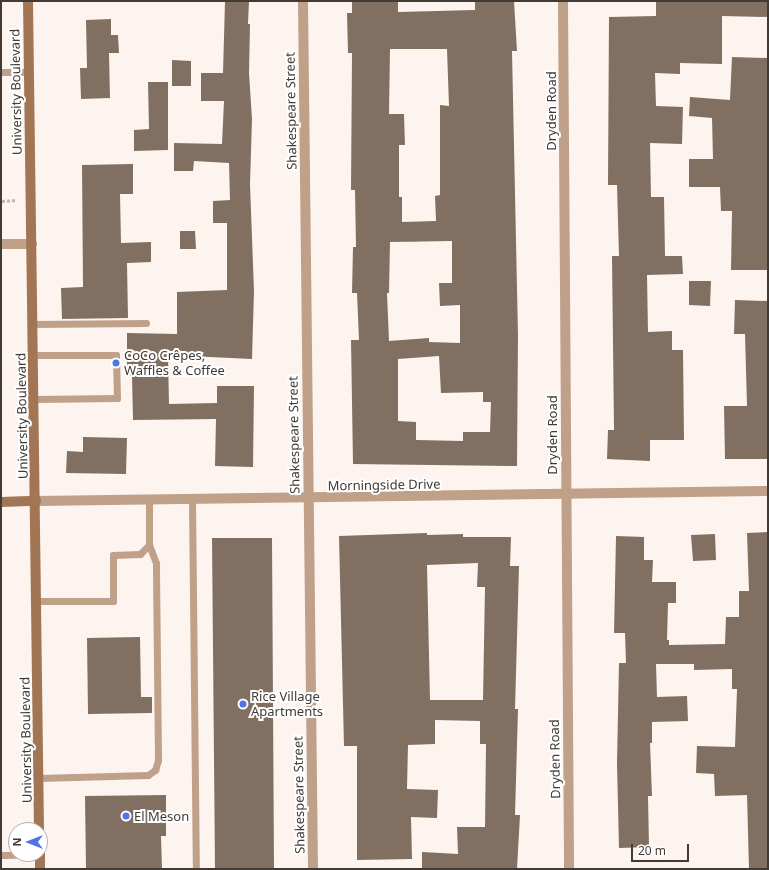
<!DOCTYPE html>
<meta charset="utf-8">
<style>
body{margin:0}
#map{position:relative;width:769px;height:870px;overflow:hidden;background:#fdf4ef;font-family:"Noto Sans",sans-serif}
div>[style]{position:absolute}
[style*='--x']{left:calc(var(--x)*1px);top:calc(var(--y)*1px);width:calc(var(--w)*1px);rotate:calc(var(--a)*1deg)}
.building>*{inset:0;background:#816f62}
.path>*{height:2.5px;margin-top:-1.25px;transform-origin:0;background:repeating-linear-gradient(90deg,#bfb7b2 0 3px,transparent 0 5px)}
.lane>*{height:7px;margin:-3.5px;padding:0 3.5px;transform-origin:3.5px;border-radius:3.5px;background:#bfa089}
.street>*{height:10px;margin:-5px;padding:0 5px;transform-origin:5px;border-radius:5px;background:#bfa089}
.secondary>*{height:10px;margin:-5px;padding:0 5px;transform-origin:5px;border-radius:5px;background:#a27654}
.dots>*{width:11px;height:11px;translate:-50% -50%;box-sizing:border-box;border:2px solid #fff;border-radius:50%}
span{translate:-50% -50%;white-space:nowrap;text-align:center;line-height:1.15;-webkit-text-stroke:4px #fff;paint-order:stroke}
.street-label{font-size:13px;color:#423a35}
.poi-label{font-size:13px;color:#423a35}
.left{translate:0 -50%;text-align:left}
.frame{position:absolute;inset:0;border:2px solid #423a35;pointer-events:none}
.north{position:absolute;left:8px;top:822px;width:40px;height:40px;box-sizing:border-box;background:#fff;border:1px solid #b3b0ae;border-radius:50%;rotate:270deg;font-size:11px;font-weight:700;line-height:16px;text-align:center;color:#423a35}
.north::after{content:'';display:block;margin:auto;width:14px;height:18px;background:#5073e7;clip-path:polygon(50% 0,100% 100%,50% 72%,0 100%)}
.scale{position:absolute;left:631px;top:844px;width:58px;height:18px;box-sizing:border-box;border:2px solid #423a35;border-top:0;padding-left:5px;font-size:12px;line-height:14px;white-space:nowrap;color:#423a35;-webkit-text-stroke:3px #fff;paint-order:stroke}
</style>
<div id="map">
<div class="building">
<i style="clip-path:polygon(225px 1px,249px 1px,248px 24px,250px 24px,249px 73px,252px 119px,250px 184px,254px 291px,252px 359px,168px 355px,169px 404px,217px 403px,217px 386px,254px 386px,253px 467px,215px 466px,216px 419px,133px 420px,132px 376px,127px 376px,127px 333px,177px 334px,177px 292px,227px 290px,227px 223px,213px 223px,213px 201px,230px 200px,229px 163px,194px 161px,193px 171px,174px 171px,174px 143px,222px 144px,224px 101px,201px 101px,201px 73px,223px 73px)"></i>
<i style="clip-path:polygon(evenodd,352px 1px,398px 1px,398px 12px,475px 10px,475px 1px,514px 1px,517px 51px,512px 51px,518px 335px,517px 466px,353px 464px,351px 340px,359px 340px,357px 293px,352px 293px,353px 247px,356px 247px,355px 190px,351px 190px,352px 53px,348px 53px,347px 13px,352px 13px,352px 1px,390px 49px,447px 49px,449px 106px,440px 105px,440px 195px,435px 196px,436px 221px,402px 222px,402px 197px,399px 197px,399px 145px,405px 145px,404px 114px,389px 114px,390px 49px,352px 1px,452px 241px,452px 283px,439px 283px,440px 306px,460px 305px,460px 343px,429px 342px,429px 338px,389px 341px,387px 293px,389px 293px,390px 242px,452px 241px,352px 1px,439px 356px,441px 393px,483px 392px,483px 402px,491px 402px,490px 432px,463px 432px,463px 441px,416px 440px,416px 422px,398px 421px,398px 359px,439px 356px)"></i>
<i style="clip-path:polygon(656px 1px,768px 1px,768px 17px,722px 16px,722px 64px,680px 63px,680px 74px,655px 73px,656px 106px,683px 107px,682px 144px,650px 143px,651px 197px,664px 197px,665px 256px,682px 256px,683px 274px,647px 275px,648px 332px,672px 331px,672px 350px,683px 350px,684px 440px,650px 440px,650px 461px,607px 459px,608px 430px,614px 430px,612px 256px,619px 256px,617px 185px,608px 185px,609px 17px,656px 16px)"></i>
<i style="clip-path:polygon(111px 19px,111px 35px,118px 35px,119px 53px,109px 53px,110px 98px,81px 99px,80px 68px,87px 68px,86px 20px)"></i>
<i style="clip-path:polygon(732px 57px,767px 58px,768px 270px,731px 270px,732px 211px,721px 211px,720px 187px,689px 187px,689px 159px,713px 159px,712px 118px,689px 116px,690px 97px,730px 100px)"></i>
<i style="clip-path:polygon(172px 60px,191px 61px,191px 86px,172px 86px)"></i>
<i style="clip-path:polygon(148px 82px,168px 82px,168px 150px,134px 151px,134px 130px,149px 129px)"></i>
<i style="clip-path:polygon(133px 164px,133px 194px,120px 194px,121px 243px,151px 242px,151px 262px,127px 263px,128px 318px,62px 319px,61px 288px,83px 287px,82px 165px)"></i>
<i style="clip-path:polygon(180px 231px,195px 231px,196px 249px,180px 249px)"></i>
<i style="clip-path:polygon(689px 281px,711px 281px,710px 306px,689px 305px)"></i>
<i style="clip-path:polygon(735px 300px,768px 301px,768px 459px,725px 459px,724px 406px,747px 406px,745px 334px,734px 334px)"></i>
<i style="clip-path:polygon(83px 437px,127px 438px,126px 474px,66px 473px,67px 451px,83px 452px)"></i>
<i style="clip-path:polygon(768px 532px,768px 869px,749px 869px,747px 795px,715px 796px,714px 774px,696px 773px,697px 746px,735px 747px,737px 689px,732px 689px,732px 669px,694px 670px,694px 664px,656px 664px,657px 697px,687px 696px,688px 721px,652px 722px,652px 743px,650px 743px,652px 796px,648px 796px,649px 847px,619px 848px,617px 763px,619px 663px,626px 663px,625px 633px,614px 633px,616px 536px,644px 537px,644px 560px,653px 560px,652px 582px,676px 582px,676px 603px,668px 603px,667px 640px,669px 640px,669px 645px,725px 644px,726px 617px,739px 617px,739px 591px,749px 591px,747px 533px)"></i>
<i style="clip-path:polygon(evenodd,427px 533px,427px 535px,463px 534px,463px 537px,511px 537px,510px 566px,519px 566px,515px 709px,518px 709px,515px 815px,520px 815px,517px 869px,422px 869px,422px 852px,458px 854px,457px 827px,485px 827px,486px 744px,480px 744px,480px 721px,435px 720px,435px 744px,408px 745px,407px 789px,438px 790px,437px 818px,411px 817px,412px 859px,357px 860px,357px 746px,344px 746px,339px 536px,427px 533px,478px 563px,477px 587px,485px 587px,483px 700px,430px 700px,427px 565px,478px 563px)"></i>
<i style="clip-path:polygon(715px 534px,716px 560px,693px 561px,691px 535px)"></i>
<i style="clip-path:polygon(212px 538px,272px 538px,274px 869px,215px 869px)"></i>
<i style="clip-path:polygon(140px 637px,141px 697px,152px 697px,152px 713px,88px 714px,87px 638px)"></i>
<i style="clip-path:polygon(166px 795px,166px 836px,161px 836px,162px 869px,86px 869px,85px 796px)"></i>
</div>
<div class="path">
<i style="--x:2;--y:201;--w:14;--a:-4"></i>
</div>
<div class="lane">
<i style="--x:1;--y:72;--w:28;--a:0"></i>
<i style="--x:33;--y:324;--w:113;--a:-0.5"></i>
<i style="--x:34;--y:355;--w:82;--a:0"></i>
<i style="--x:116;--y:355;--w:43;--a:88.7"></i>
<i style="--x:117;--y:398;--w:82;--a:179.3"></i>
<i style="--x:192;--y:500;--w:369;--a:89.4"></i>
<i style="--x:37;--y:601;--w:76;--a:0"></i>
<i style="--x:113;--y:601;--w:46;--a:-90"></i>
<i style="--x:113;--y:555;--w:27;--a:-2"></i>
<i style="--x:140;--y:554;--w:13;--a:-45"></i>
<i style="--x:39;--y:778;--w:109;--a:-1.6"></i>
<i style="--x:148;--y:775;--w:9;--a:-36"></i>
<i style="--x:155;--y:770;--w:10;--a:-73"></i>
<i style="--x:158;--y:760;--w:197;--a:-90.6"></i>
<i style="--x:156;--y:563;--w:19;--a:-111"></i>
<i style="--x:149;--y:545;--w:45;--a:-90"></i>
<i style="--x:1;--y:855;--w:39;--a:-1"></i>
</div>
<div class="street">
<i style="--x:303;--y:1;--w:868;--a:89.34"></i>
<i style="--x:563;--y:1;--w:868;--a:89.6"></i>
<i style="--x:1;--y:244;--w:31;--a:0"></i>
<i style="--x:36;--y:501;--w:732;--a:-0.78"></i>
</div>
<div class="secondary">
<i style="--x:28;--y:1;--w:829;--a:89.24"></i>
<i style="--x:1;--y:502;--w:35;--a:-2"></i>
<i style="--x:40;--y:854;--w:15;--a:90"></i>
</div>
<div class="dots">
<i style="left:116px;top:363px;background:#5073e7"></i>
<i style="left:243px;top:704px;background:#5073e7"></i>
<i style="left:126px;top:816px;background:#5073e7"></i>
</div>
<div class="street-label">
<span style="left:16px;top:92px;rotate:-91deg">University Boulevard</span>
<span style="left:291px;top:111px;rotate:-91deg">Shakespeare Street</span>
<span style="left:551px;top:111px;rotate:-90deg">Dryden Road</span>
<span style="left:22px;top:416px;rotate:-91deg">University Boulevard</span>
<span style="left:294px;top:435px;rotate:-91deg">Shakespeare Street</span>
<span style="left:552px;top:435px;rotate:-90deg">Dryden Road</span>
<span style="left:384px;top:485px;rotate:-1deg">Morningside Drive</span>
<span style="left:26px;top:740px;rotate:-91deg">University Boulevard</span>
<span style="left:555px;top:759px;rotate:-91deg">Dryden Road</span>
<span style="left:299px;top:795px;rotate:-91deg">Shakespeare Street</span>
</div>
<div class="poi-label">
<span class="left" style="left:124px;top:363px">CoCo Crêpes,<br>Waffles &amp; Coffee</span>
<span class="left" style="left:251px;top:704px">Rice Village<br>Apartments</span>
<span class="left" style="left:134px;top:816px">El Meson</span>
</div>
<div class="frame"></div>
<div class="north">N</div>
<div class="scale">20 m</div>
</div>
